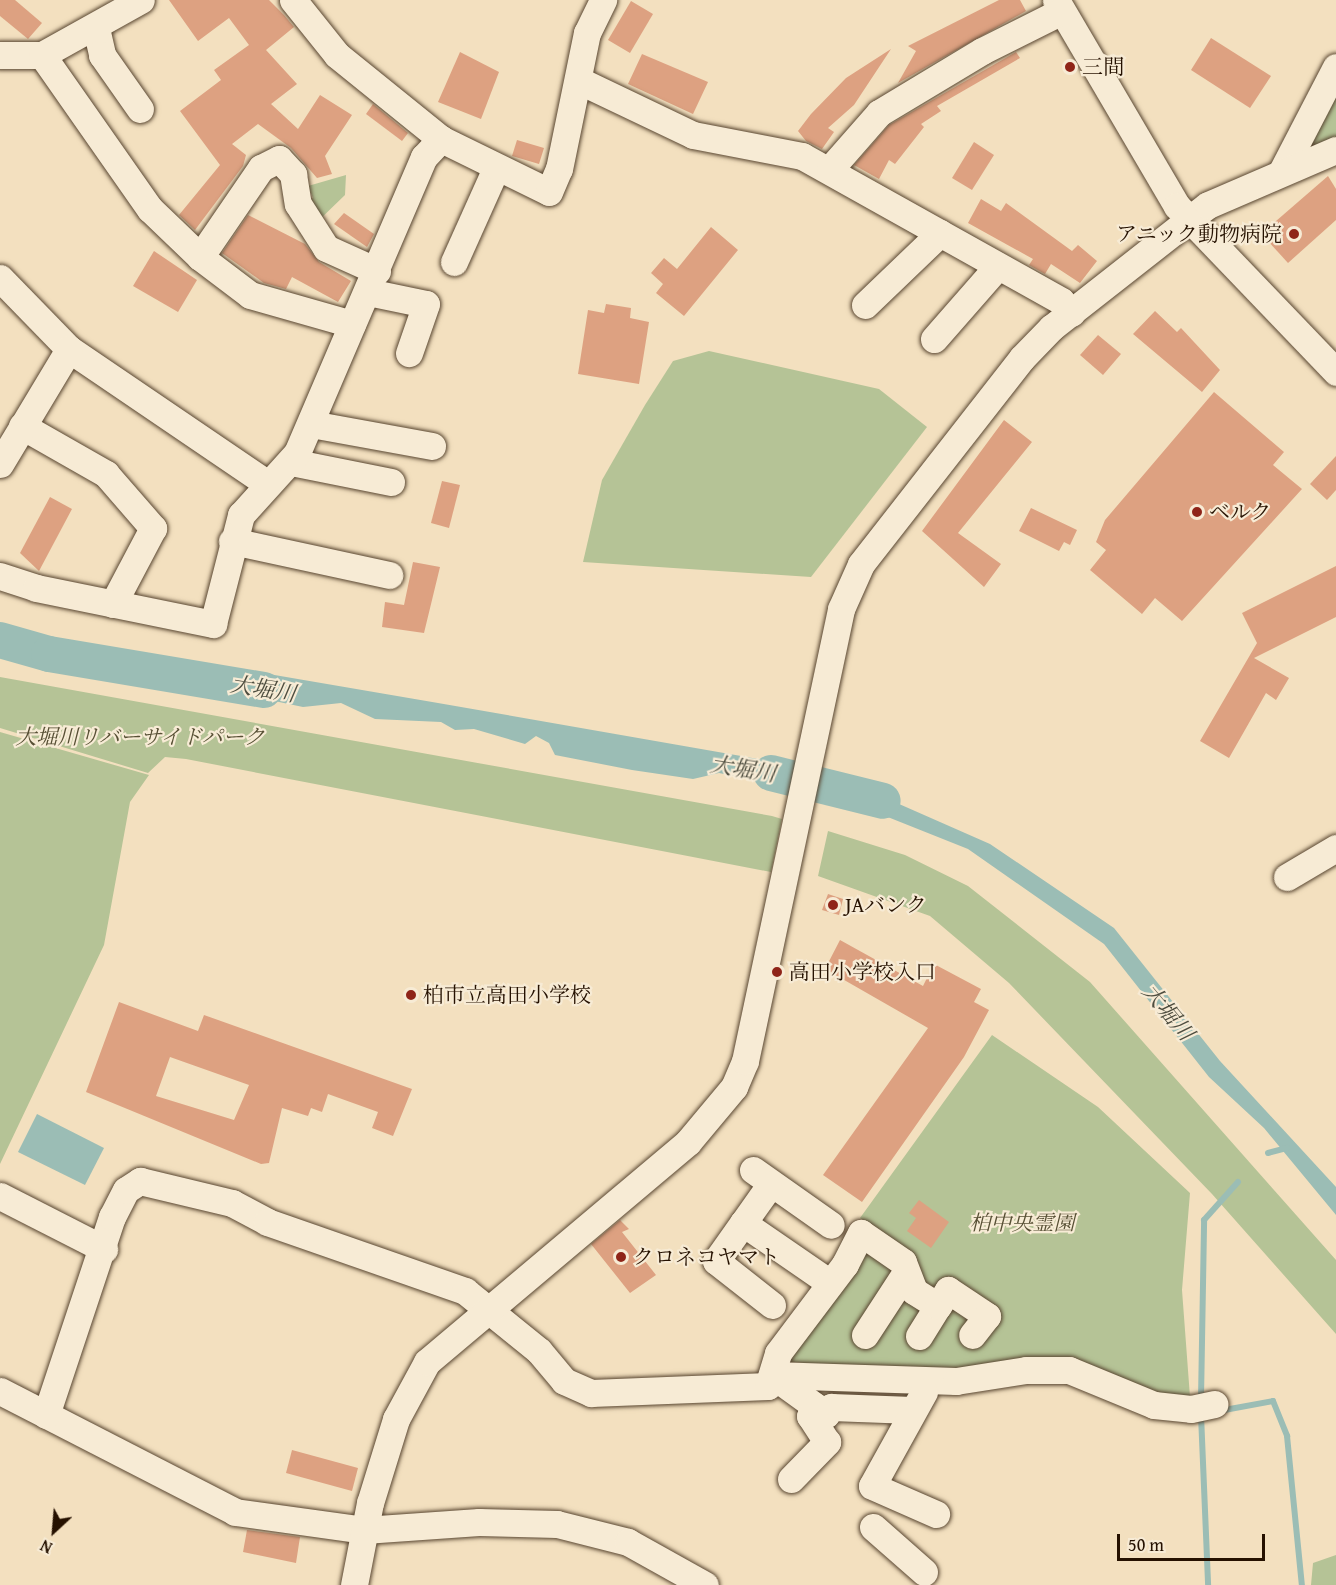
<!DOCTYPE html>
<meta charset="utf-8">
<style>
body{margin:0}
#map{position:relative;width:1336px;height:1585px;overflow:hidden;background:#f3e0bf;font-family:"Gentium Book Plus","Noto Serif JP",serif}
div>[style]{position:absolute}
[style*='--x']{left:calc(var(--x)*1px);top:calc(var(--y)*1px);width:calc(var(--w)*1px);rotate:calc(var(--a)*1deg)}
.green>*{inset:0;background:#b5c396}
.water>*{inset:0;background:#9bbdb5}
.stream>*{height:6px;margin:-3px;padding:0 3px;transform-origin:3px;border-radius:3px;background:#9bbdb5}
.river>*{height:36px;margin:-18px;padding:0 18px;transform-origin:18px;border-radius:18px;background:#9bbdb5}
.building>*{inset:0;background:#dda181}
.roads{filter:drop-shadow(0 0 2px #584530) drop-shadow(0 0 2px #584530)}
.minor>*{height:27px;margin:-13.5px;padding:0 13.5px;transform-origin:13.5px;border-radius:13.5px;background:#f7ebd5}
.dots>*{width:16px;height:16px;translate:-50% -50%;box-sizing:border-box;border:3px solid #f7ebd5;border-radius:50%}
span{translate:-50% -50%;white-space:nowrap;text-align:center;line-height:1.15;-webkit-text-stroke:4.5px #f7ebd5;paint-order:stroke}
.poi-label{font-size:21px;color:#251100}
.left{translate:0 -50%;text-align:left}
.right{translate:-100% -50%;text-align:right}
.park-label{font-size:21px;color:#574f34;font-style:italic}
.water-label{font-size:22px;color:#4e4d3f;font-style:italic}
.north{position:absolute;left:24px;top:1501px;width:60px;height:60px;-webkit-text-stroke:4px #f7ebd5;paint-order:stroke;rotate:206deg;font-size:16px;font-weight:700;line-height:24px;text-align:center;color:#251100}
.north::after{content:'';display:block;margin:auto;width:21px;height:27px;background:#251100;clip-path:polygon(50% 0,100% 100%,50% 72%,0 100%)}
.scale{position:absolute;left:1117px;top:1534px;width:148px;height:27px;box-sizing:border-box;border:3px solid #251100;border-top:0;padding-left:8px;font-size:18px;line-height:21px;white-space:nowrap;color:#251100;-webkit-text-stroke:4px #f7ebd5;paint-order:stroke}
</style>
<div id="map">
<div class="green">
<i style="clip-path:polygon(1336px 87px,1336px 141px,1294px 154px)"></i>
<i style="clip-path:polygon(346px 175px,345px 195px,315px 224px,306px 202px,313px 198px,308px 186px)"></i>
<i style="clip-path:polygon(709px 351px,879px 389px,927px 427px,811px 577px,583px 562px,602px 480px,645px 405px,673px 361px)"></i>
<i style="clip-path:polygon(0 677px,772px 816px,782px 819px,771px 872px,186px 759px,165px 757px,148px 773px,0 728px)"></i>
<i style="clip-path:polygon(0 732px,149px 775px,130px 802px,104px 945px,0 1164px)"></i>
<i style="clip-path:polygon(828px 831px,905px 855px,968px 886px,1090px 982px,1336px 1260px,1336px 1334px,1212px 1194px,1009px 983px,930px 916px,818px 876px)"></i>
<i style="clip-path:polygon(992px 1035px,1098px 1107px,1190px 1193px,1182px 1290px,1190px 1397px,1154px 1393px,1069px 1357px,952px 1373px,790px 1362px,787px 1356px,879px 1233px,860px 1218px)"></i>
<i style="clip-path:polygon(1336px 1555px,1336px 1585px,1311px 1585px,1313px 1563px)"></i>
</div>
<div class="water">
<i style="clip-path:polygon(0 624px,110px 653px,193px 666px,190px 684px,111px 670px,0 640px)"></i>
<i style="clip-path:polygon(216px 665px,438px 703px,798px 766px,794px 788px,719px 773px,693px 779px,632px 770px,555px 755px,549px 743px,536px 736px,525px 744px,474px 729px,455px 730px,441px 722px,375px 719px,341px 703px,303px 707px,213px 688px)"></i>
<i style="clip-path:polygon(840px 778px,990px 844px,1114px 928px,1220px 1061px,1336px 1187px,1336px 1215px,1264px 1128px,1209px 1077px,1104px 944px,968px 849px,835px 796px)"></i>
<i style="clip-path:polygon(37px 1114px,104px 1148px,85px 1185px,18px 1152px)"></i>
</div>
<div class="stream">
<i style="--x:1268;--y:1153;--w:20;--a:-15"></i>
<i style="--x:1201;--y:1399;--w:179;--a:-89"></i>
<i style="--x:1204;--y:1220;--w:51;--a:-48.2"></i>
<i style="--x:1219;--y:1411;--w:55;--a:-10.5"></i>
<i style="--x:1273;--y:1401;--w:38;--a:68"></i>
<i style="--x:1287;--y:1436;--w:150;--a:84.3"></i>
<i style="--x:1201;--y:1415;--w:170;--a:87.6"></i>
</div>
<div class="river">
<i style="--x:0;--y:640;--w:51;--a:15.9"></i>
<i style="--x:49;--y:654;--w:218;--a:9.5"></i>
<i style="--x:771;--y:773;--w:115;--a:14"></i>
</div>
<div class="building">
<i style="clip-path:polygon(0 0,15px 0,42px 23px,28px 39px,0 16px)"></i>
<i style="clip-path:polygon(169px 0,269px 0,284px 15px,294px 27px,266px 50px,297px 84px,271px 104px,298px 129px,320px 95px,352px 115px,325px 156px,332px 174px,317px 178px,291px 148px,258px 124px,232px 144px,246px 155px,243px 166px,195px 230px,179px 215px,220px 165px,180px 111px,221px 80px,214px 70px,249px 45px,229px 18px,198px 41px)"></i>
<i style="clip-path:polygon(999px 0,1020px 0,1026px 11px,898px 83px,916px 51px,908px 46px)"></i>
<i style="clip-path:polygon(631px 1px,653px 14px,630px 53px,608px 40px)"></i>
<i style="clip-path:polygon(1211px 38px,1271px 76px,1250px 108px,1191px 70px)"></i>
<i style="clip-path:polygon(891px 49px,854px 105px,828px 128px,834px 132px,822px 149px,806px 141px,798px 131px,811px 114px,846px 78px)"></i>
<i style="clip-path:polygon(460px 52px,499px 72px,481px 119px,438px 102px)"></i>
<i style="clip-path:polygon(1016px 52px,1020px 58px,937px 106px,941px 111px,921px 124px,924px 127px,895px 164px,889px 160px,879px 179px,854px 165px,889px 125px)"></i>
<i style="clip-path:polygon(642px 54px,708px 82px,693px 114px,628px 84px)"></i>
<i style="clip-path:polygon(373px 104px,408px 133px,402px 141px,366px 114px)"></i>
<i style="clip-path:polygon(517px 140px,544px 148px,539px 164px,512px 156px)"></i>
<i style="clip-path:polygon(974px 142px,994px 155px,972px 190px,952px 178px)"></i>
<i style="clip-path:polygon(1328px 176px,1336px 189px,1336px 220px,1288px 263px,1268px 241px,1269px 227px)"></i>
<i style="clip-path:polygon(981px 199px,1001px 211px,1006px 203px,1072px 251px,1078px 245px,1097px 261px,1080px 283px,1051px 264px,1045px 274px,1029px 265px,1033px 259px,968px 223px)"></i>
<i style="clip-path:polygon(344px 213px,374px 234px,367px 247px,334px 224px)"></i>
<i style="clip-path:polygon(248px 215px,305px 244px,319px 262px,351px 281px,338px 302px,292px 277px,286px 289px,264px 283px,222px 253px)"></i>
<i style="clip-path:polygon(711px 227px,738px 250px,684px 316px,656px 293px,663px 284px,651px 273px,664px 258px,677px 269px)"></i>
<i style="clip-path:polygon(154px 251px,197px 280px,178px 312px,133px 286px)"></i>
<i style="clip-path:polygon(606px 304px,631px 308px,630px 318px,649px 322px,639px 384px,578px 374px,588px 310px,604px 313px)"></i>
<i style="clip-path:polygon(1155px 311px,1177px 332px,1181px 328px,1220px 370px,1202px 392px,1133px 334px)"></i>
<i style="clip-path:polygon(1098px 335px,1121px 354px,1103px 375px,1080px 355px)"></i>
<i style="clip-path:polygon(1214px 392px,1284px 452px,1273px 465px,1302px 489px,1182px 621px,1155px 598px,1142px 614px,1090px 570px,1106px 550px,1096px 542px,1105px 520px)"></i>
<i style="clip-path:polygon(1004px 420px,1032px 442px,958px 533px,1001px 564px,984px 587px,922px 531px)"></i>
<i style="clip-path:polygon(1336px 456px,1336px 490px,1327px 500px,1310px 484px)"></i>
<i style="clip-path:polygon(442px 481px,460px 485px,449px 528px,431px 523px)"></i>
<i style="clip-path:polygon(50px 497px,72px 509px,39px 571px,20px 553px)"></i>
<i style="clip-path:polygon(1031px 508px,1077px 530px,1070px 545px,1064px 542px,1059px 551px,1019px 531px)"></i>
<i style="clip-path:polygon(413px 562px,440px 567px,424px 633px,382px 627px,385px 602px,404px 605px)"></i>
<i style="clip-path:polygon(1336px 566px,1336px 617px,1254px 658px,1289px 678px,1276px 700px,1266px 693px,1229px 758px,1200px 741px,1257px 643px,1242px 613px)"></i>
<i style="clip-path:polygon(828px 894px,843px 899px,839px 915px,822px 910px)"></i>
<i style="clip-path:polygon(840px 940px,923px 986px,934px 964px,981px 989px,974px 1002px,989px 1010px,964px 1057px,862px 1202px,823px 1175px,928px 1028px,825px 969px)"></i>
<i style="clip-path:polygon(evenodd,119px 1002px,198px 1031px,204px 1015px,412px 1089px,393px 1136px,372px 1128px,378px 1112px,328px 1094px,322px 1112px,311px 1108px,308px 1116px,282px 1108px,269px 1163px,261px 1164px,86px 1092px,119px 1002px,170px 1057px,249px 1085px,234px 1120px,156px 1096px,170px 1057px)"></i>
<i style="clip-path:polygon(919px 1200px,949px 1222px,931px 1248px,907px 1231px,916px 1218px,909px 1213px)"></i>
<i style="clip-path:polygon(620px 1220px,629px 1229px,622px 1232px,656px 1275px,630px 1293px,591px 1244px)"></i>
<i style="clip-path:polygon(292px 1450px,358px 1468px,352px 1491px,286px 1473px)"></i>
<i style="clip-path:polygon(247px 1530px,300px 1537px,296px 1563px,243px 1552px)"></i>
</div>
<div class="roads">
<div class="minor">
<i style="--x:293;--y:0;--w:70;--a:51.3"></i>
<i style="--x:337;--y:55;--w:134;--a:38.9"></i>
<i style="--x:1056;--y:0;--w:239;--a:59.6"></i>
<i style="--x:1177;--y:206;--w:230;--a:46.2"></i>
<i style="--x:96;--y:28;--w:28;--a:77"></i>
<i style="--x:102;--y:55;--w:66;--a:54.9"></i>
<i style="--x:0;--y:55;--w:42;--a:0"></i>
<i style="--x:42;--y:55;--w:113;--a:-29.1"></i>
<i style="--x:42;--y:55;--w:188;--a:55"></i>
<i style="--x:150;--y:209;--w:69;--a:43.8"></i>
<i style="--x:200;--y:257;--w:63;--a:37.2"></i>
<i style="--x:250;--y:295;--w:106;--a:15.9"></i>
<i style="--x:580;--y:81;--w:125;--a:25.5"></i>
<i style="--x:693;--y:135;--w:111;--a:10.9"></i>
<i style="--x:802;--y:156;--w:297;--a:29.2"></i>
<i style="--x:1061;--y:301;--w:16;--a:50"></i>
<i style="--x:830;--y:169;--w:74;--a:-48.8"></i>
<i style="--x:879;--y:113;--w:120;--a:-31"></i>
<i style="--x:982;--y:51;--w:89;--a:-26.6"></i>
<i style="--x:1282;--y:171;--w:117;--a:-62.6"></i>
<i style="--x:200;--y:257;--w:108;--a:-55.6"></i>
<i style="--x:261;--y:168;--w:20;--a:-27"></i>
<i style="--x:279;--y:159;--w:21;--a:47"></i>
<i style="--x:293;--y:174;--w:30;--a:81"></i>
<i style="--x:298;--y:204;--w:52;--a:57.5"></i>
<i style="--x:326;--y:248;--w:56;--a:24.3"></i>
<i style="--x:454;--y:262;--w:103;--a:-65.9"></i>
<i style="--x:0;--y:278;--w:99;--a:45.8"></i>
<i style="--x:69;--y:349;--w:238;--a:34.2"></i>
<i style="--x:368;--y:292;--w:59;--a:11.7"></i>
<i style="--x:426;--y:304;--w:52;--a:109.1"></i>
<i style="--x:865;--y:305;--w:104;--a:-43.8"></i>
<i style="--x:934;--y:339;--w:97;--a:-48.8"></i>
<i style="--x:311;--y:424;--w:123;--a:10.3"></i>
<i style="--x:22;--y:426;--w:97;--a:29.7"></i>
<i style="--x:106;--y:474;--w:72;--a:49"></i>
<i style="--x:153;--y:528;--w:86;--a:117.8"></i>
<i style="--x:291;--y:462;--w:102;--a:11.3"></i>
<i style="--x:0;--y:464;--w:134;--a:-59"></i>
<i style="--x:232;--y:541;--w:161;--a:12.2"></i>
<i style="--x:0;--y:576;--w:38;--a:18"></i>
<i style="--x:36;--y:588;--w:181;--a:11.5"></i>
<i style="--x:213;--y:624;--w:113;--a:-75.6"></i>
<i style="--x:241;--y:515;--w:84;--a:-47.9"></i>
<i style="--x:297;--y:453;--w:322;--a:-66.8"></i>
<i style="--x:424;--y:157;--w:25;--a:-47"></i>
<i style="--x:441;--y:139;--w:120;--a:26.1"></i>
<i style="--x:549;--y:192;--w:25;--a:-67"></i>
<i style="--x:559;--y:169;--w:139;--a:-78.4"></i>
<i style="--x:587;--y:33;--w:37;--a:-64"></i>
<i style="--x:1287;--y:877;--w:57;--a:-30.6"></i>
<i style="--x:753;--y:1170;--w:95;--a:35.2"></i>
<i style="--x:0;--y:1196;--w:117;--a:27"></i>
<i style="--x:743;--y:1223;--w:47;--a:-54.6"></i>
<i style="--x:772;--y:1305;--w:71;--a:-141.8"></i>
<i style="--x:716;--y:1261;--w:47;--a:-54.6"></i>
<i style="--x:743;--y:1223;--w:106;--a:34.6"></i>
<i style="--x:865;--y:1335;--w:75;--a:-56.9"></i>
<i style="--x:919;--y:1336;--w:36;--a:-58"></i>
<i style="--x:772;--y:1375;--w:184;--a:1.9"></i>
<i style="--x:956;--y:1381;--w:71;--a:-8.9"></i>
<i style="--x:1026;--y:1370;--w:43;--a:0"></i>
<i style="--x:1069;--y:1370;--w:92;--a:22.4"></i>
<i style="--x:1154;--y:1405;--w:37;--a:6"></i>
<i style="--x:1191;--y:1409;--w:24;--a:-12"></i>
<i style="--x:772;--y:1375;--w:67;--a:35.8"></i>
<i style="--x:826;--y:1414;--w:9;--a:-54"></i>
<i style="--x:831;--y:1407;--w:81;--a:2.1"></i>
<i style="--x:0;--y:1391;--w:264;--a:27.2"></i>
<i style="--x:235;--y:1512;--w:130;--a:7.9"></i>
<i style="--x:364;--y:1530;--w:115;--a:-4"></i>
<i style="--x:479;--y:1522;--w:78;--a:1.5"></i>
<i style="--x:557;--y:1524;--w:73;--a:14.2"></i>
<i style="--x:628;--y:1542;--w:88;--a:29.2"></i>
<i style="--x:924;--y:1392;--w:107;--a:119"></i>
<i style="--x:872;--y:1486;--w:70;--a:23.6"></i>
<i style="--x:46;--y:1415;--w:209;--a:-71.6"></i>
<i style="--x:112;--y:1217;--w:30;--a:-63"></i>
<i style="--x:126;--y:1190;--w:17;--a:-33"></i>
<i style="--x:140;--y:1181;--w:95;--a:13.4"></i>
<i style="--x:232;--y:1203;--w:40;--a:28"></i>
<i style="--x:267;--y:1222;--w:210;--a:19.2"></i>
<i style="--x:465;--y:1291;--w:95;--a:39"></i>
<i style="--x:539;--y:1351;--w:39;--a:50"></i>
<i style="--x:564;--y:1381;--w:30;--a:24"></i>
<i style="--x:591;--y:1393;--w:177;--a:-2.3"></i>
<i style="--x:768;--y:1386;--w:34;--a:-73"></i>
<i style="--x:778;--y:1353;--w:111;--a:-53"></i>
<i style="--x:845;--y:1264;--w:35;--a:-63"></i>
<i style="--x:861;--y:1233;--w:51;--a:34.6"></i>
<i style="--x:903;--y:1262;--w:31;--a:69"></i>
<i style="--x:914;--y:1291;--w:28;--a:32"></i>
<i style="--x:938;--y:1306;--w:19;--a:-58"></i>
<i style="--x:948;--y:1290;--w:47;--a:33.7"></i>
<i style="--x:987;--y:1316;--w:24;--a:128"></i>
<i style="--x:791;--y:1479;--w:52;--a:-45.8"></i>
<i style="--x:827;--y:1442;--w:31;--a:-123"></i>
<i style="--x:810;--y:1416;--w:11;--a:-56"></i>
<i style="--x:873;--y:1527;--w:68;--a:41.4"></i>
<i style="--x:354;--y:1585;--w:84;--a:-79"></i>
<i style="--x:370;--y:1503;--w:88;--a:-72.8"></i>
<i style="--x:396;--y:1419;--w:65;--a:-61.5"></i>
<i style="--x:427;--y:1362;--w:341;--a:-40.1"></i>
<i style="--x:688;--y:1142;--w:72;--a:-50.1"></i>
<i style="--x:734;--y:1087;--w:28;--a:-67"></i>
<i style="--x:745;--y:1061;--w:462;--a:-78"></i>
<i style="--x:841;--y:609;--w:49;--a:-66"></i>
<i style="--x:861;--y:564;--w:261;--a:-52"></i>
<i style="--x:1022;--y:358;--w:42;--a:-46"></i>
<i style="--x:1051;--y:328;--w:199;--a:-38.1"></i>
<i style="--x:1208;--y:205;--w:139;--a:-23.3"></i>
</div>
</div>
<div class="dots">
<i style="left:1070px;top:67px;background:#8f2418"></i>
<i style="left:1294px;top:234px;background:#8f2418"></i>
<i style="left:1197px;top:512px;background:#8f2418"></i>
<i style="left:833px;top:905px;background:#8f2418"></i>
<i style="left:777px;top:972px;background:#8f2418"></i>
<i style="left:411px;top:995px;background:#8f2418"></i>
<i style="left:621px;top:1257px;background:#8f2418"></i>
</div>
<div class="poi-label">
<span class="left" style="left:1082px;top:67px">三間</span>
<span class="right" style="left:1282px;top:234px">アニック動物病院</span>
<span class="left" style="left:1209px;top:512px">ベルク</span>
<span class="left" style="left:845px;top:905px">JAバンク</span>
<span class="left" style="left:789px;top:972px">高田小学校入口</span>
<span class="left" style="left:423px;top:995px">柏市立高田小学校</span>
<span class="left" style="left:633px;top:1257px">クロネコヤマト</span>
</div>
<div class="park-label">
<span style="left:140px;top:737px">大堀川リバーサイドパーク</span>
<span style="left:1022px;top:1223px">柏中央霊園</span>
</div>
<div class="water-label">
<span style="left:263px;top:689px;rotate:9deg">大堀川</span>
<span style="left:743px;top:769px;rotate:9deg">大堀川</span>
<span style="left:1168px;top:1012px;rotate:50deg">大堀川</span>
</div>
<div class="north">N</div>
<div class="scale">50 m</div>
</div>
